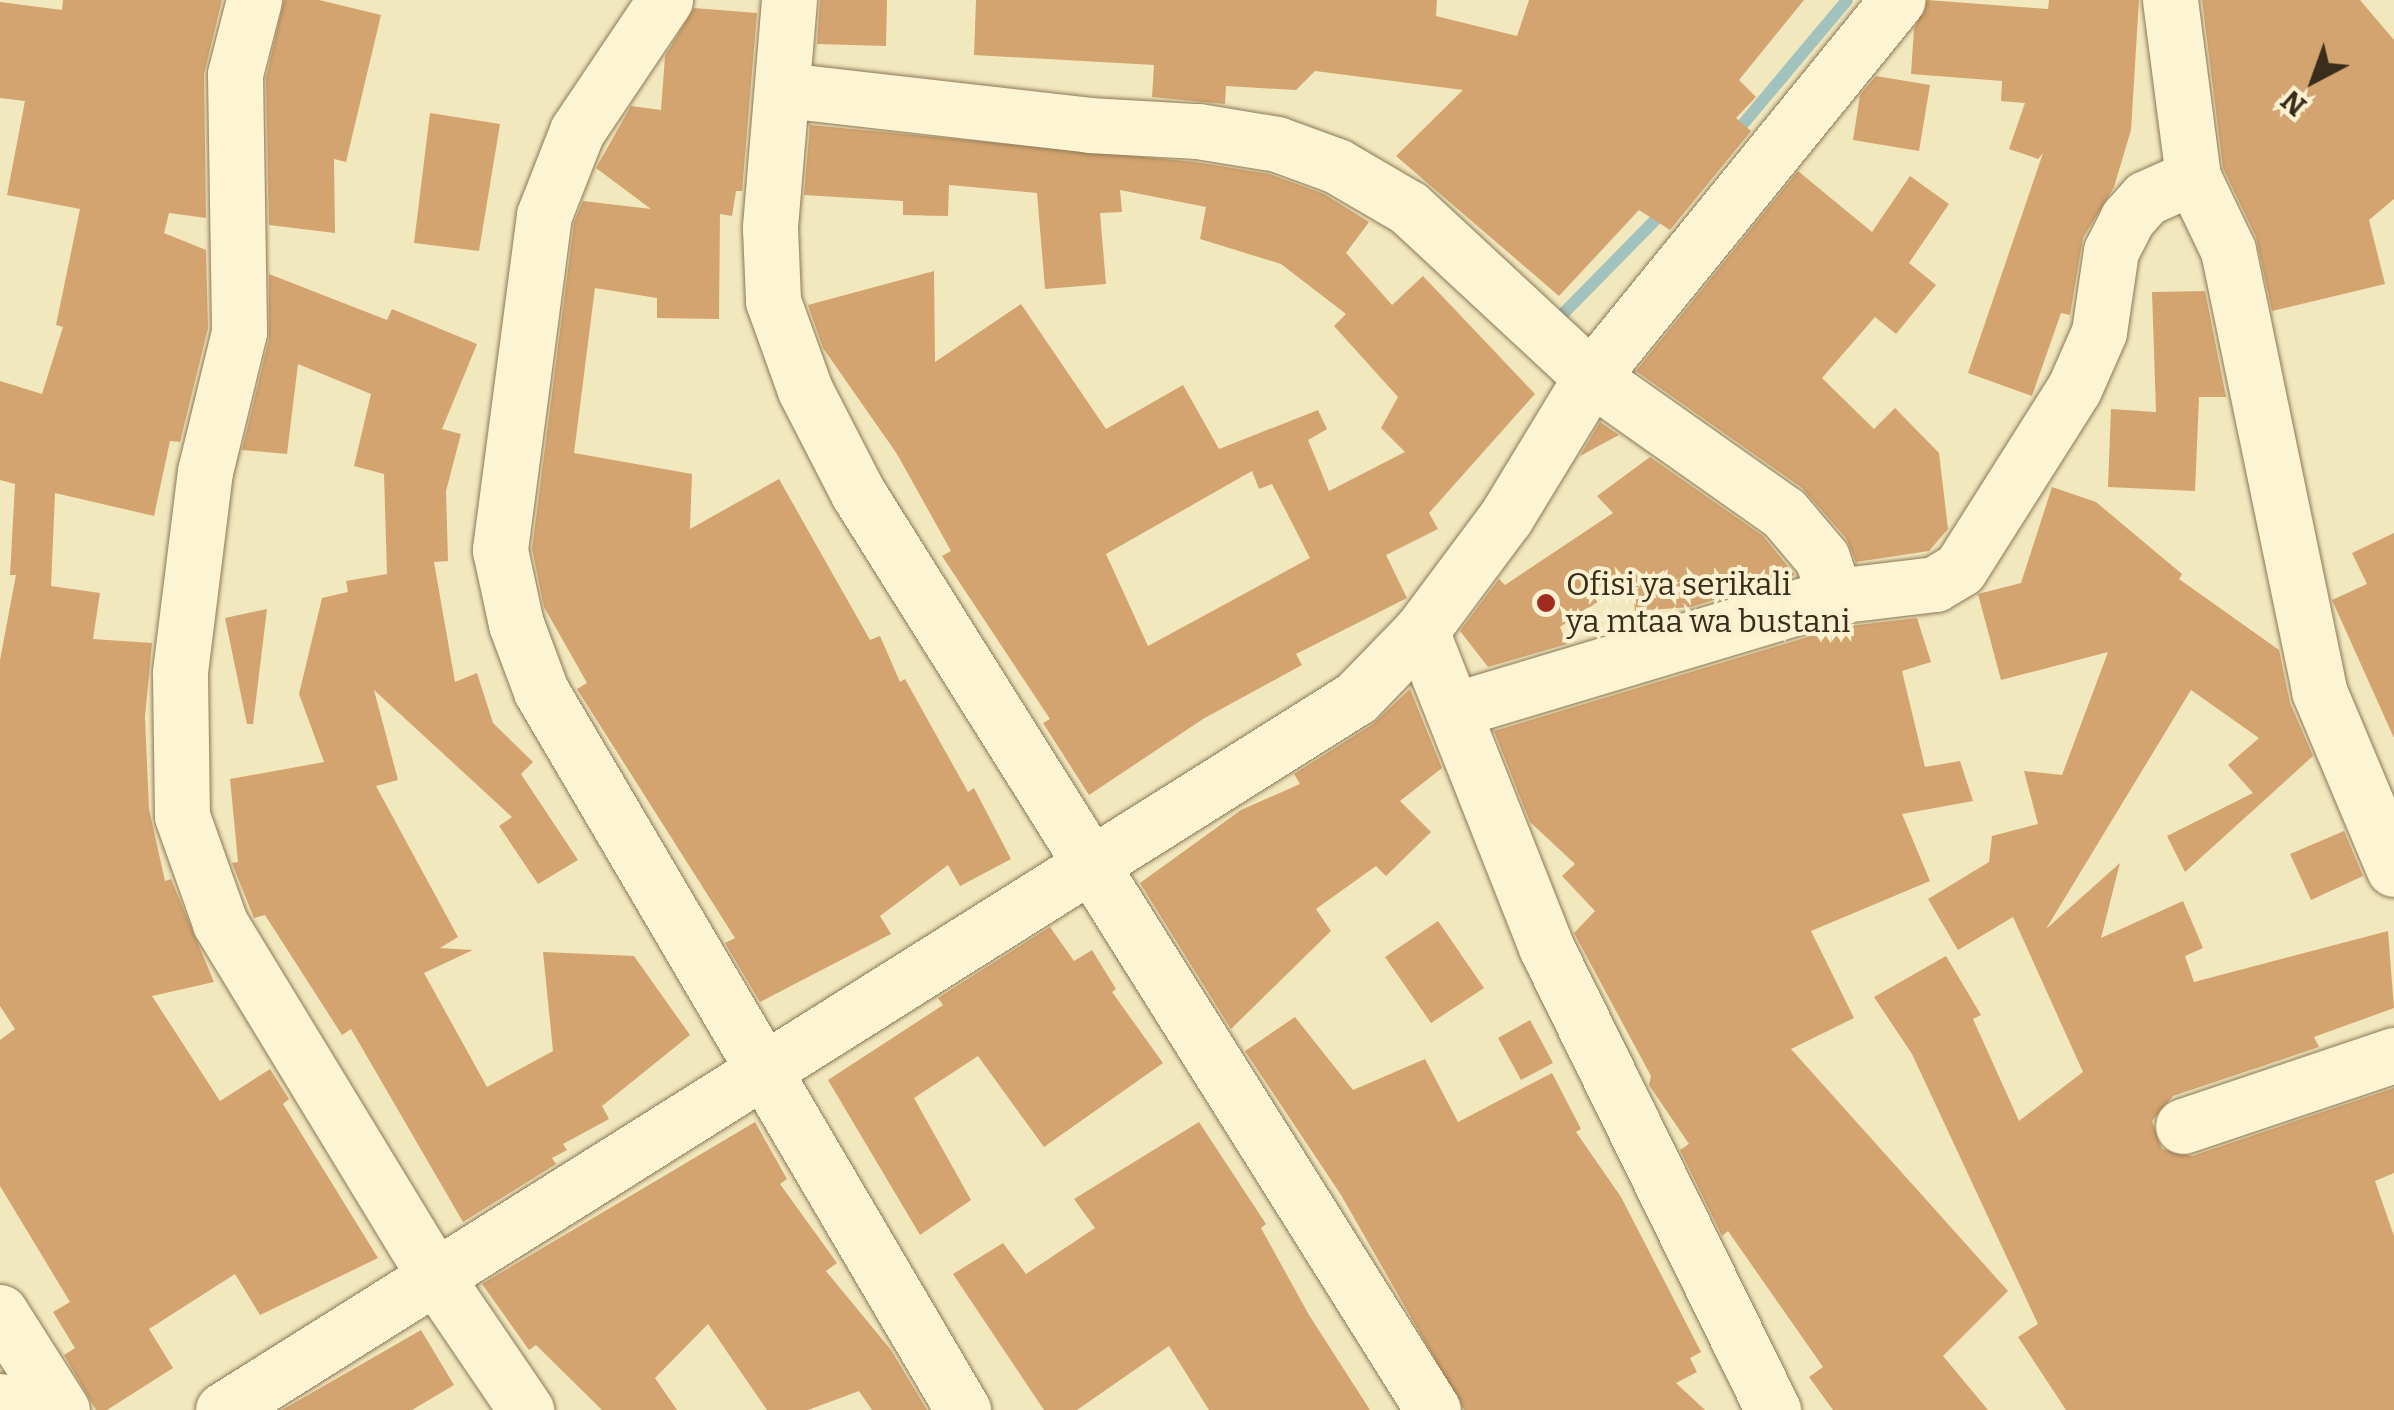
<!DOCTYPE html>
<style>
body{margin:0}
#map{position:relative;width:2394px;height:1410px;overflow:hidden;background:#f2e8be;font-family:Bitter,serif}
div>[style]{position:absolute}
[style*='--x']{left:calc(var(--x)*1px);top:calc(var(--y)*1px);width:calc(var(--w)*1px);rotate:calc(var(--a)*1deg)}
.stream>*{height:12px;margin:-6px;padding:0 6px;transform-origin:6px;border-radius:6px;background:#a2c3bd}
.building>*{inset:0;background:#d4a470}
.roads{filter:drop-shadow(0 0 2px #8d7855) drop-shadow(0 0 2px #8d7855)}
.minor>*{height:55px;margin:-27.5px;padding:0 27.5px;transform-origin:27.5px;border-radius:27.5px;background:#fcf4d2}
.dots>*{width:28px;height:28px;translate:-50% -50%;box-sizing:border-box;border:5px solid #f9f1cf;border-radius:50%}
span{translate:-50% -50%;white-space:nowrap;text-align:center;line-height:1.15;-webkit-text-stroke:8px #f9f1cf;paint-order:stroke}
.poi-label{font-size:32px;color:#3a2d1b}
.left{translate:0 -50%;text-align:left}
.north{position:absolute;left:2264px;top:30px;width:100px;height:100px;-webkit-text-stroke:8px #f9f1cf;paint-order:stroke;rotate:221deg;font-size:28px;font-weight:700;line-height:40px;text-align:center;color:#3a2d1b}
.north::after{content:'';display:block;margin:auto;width:35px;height:45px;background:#3a2d1b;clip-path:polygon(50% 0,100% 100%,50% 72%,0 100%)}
</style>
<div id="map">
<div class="stream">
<i style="--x:1733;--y:136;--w:177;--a:-50"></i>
<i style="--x:1554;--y:323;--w:158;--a:-45.5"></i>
</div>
<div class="building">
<i style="clip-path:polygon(63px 0,222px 0,204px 74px,206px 218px,169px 213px,164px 233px,206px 250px,208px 328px,180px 442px,170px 441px,154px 516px,55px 493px,51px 586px,100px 593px,93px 639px,152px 643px,145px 717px,149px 809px,165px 881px,171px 879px,214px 982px,152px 996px,220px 1101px,270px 1069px,289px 1099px,283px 1104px,378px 1258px,260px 1315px,235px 1274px,149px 1329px,173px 1368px,107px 1410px,96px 1410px,64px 1355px,75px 1348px,53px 1312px,70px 1302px,0 1186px,0 1040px,15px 1029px,0 1006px,0 660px,16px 575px,10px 575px,15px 484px,0 480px,0 381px,42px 394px,63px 327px,56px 325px,80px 209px,7px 195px,25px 101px,0 98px,0 2px,62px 10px)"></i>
<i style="clip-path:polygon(284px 0,319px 0,381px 15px,346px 162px,334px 159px,335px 233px,269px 225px,266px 78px)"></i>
<i style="clip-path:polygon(820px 0,887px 0,886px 46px,817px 44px)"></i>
<i style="clip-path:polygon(976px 0,1437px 0,1436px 16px,1517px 36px,1529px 0,1804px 0,1739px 80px,1756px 97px,1736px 118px,1751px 131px,1670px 230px,1639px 210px,1559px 296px,1396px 156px,1463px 90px,1315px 71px,1296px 90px,1226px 86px,1225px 104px,1152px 97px,1154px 65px,974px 55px)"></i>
<i style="clip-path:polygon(1927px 0,2048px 9px,2049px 0,2139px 0,2131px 130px,2114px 187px,2083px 238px,2070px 315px,2061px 313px,2032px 396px,1968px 373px,2043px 153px,2038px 159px,2009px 149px,2025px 103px,2001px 101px,2002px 81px,1911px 74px,1914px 29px)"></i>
<i style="clip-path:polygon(2202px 0,2360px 0,2394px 40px,2394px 199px,2369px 220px,2385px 284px,2272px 311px,2256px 237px,2223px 168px)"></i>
<i style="clip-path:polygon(694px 8px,757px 13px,742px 191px,736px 191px,732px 216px,720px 214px,719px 319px,657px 318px,657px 298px,595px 288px,574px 453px,692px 474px,690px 529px,779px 479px,870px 640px,880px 636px,900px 682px,905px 679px,968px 792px,974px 788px,1011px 859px,960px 886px,948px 865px,880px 916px,891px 934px,760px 1002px,725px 943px,735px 938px,577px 689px,587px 683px,544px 607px,532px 549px,574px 223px,583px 201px,651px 209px,596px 168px,631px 106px,661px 110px,665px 56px)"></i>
<i style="clip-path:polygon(1876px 76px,1930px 85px,1919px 151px,1853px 140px,1860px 95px)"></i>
<i style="clip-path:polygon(430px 113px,500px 124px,479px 251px,414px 243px)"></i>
<i style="clip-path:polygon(evenodd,810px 125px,1195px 162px,1269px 174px,1324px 194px,1369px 222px,1346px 253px,1392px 305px,1423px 276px,1535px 394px,1429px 513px,1438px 529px,1386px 555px,1407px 598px,1296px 654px,1302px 665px,1203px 719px,1089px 795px,1043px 723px,1050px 719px,942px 556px,951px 551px,897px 454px,823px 348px,808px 305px,934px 271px,935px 362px,1021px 304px,1106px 429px,1183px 385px,1219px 449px,1318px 410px,1327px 429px,1308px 440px,1329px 491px,1405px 452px,1381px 428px,1398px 397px,1334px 326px,1346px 314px,1281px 264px,1200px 239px,1206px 207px,1120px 190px,1122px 212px,1100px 213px,1106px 284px,1045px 289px,1037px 193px,949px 185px,948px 216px,903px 215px,903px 201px,804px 195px,810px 125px,1252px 471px,1259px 489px,1272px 484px,1310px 558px,1148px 646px,1106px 554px,1252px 471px)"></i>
<i style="clip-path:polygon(1798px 171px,1872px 232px,1910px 176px,1949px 204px,1909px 263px,1936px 285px,1896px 334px,1875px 317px,1822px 378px,1874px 429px,1895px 408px,1939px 453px,1948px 529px,1929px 551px,1856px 562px,1846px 538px,1802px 488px,1636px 371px)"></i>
<i style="clip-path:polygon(269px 274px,387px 320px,392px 309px,477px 344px,442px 429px,461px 434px,446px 491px,448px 561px,434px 562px,455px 682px,477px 673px,493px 723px,533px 762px,521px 774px,578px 860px,538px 884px,499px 826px,512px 817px,374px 690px,398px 780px,376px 786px,458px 937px,440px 948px,473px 950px,424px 973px,487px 1087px,553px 1051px,543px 952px,634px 956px,690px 1035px,602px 1106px,609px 1119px,563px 1144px,567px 1150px,552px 1158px,556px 1164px,463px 1222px,351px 1029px,342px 1035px,265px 915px,254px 918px,232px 863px,238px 862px,230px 779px,324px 762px,299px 694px,322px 598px,348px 592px,346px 581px,387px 574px,384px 474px,354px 466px,371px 394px,298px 364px,287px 454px,242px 450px,269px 339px)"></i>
<i style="clip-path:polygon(2205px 291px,2226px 397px,2199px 397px,2195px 491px,2108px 487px,2111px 409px,2156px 412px,2152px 292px)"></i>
<i style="clip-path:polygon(1600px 422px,1619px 435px,1580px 456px)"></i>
<i style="clip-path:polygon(1650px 457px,1763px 536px,1795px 575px,1691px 607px,1635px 611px,1632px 579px,1560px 627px,1567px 644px,1488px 667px,1460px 631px,1499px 579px,1505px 585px,1613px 513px,1597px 496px)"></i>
<i style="clip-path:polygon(2052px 487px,2096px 502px,2182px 574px,2179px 579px,2279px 650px,2290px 703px,2313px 756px,2185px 872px,2167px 836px,2253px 793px,2228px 765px,2259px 738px,2191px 690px,2046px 929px,2120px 863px,2101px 938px,2183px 901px,2203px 948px,2185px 956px,2194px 982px,2388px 931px,2394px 1008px,2314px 1037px,2319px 1047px,2173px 1096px,2152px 1121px,2162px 1149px,2192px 1156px,2394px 1088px,2394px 1173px,2375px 1181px,2394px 1236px,2394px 1410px,2066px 1410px,2018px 1337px,2038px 1324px,1912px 1054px,1874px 997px,1946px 956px,1981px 1015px,1973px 1019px,2019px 1121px,2083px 1072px,2013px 917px,1958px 950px,1928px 899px,1989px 862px,1992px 836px,2038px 824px,2024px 771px,2062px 775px,2108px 652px,2001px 680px,1978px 594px,2021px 583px)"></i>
<i style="clip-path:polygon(2394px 533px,2394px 738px,2332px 600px,2367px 584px,2352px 553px)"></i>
<i style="clip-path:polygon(267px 609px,253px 724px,247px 724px,225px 618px)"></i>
<i style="clip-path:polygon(1917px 618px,1931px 662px,1902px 671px,1925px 767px,1960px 761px,1973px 801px,1902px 814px,1930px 881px,1811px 931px,1854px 1018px,1791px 1049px,2008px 1291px,1943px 1356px,1988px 1410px,1833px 1410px,1809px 1377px,1823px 1367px,1728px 1231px,1722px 1236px,1680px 1150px,1689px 1144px,1649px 1085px,1651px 1076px,1574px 933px,1595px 911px,1562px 876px,1575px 864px,1530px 822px,1494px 731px,1841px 627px)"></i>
<i style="clip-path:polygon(1410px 689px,1442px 768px,1400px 801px,1431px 832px,1386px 876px,1376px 866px,1316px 909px,1331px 931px,1231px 1029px,1140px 883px,1241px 810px,1300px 784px,1294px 774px,1373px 724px)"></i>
<i style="clip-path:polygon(2344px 831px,2363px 876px,2311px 900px,2290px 854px)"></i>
<i style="clip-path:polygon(1438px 921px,1484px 988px,1431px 1023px,1385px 957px)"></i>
<i style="clip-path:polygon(1050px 927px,1074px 961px,1092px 950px,1116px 989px,1112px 992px,1163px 1063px,1044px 1147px,978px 1056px,914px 1098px,971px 1200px,920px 1235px,828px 1080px,943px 1005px,938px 998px)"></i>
<i style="clip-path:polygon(1295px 1017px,1353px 1090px,1425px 1059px,1458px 1122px,1552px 1073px,1581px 1129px,1576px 1132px,1621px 1197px,1701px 1352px,1690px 1358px,1697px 1372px,1676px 1383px,1705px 1410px,1464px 1410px,1341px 1195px,1245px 1051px)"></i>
<i style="clip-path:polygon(1530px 1020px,1553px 1063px,1521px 1080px,1498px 1038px)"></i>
<i style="clip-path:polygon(755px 1122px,787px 1179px,780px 1184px,837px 1263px,826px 1271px,891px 1350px,927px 1410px,872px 1410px,859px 1391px,808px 1410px,767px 1410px,708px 1324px,655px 1378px,677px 1410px,602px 1410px,536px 1345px,529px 1350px,482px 1284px)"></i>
<i style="clip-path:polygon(1199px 1122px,1266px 1224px,1261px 1228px,1309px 1315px,1370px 1410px,1209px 1410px,1169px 1346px,1077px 1410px,1044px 1410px,953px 1274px,1003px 1243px,1026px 1274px,1095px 1228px,1074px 1199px)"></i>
<i style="clip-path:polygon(421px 1330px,454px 1385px,412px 1410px,282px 1410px)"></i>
</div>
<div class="roads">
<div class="minor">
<i style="--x:254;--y:0;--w:76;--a:104.4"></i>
<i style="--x:235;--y:74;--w:258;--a:89.1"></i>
<i style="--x:239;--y:332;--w:143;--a:103.7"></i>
<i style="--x:205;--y:471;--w:204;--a:97.1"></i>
<i style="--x:180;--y:673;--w:143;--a:89.2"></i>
<i style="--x:182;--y:816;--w:114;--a:70.4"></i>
<i style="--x:220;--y:923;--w:410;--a:58.7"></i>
<i style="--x:433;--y:1273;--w:166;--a:55.8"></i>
<i style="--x:665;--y:0;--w:158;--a:123.9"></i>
<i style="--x:577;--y:131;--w:90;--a:111.4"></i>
<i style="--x:544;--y:215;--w:338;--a:97.5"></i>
<i style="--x:500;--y:550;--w:76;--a:77.8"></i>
<i style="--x:516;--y:624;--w:72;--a:69.5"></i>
<i style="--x:541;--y:691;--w:834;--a:59.59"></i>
<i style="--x:789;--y:0;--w:229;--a:94.8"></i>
<i style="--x:770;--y:228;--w:73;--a:87.6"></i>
<i style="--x:773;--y:301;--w:95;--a:70.2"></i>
<i style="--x:805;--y:390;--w:116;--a:62.8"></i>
<i style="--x:858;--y:493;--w:1082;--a:57.91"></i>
<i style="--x:2170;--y:0;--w:178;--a:82.6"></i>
<i style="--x:2193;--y:177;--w:81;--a:64.4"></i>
<i style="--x:2228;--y:250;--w:450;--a:78.3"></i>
<i style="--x:2319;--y:691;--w:193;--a:67.2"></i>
<i style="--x:784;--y:90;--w:307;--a:6.5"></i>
<i style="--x:1089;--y:125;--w:109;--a:3.2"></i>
<i style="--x:1198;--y:131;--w:80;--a:9.3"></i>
<i style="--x:1277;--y:144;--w:64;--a:20.1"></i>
<i style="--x:1337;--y:166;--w:83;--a:30.3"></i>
<i style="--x:1409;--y:208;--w:248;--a:42.9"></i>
<i style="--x:1591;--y:377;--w:236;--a:35.2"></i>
<i style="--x:1784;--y:513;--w:59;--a:49.8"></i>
<i style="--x:1822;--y:558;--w:40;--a:71.1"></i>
<i style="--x:1421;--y:631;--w:340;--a:68.4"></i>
<i style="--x:1546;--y:947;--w:516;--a:63.88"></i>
<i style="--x:1454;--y:710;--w:398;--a:-16.7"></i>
<i style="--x:1835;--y:596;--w:101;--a:-6.8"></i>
<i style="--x:1935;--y:584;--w:29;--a:-31"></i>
<i style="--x:1960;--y:569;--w:213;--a:-57.7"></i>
<i style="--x:2074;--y:389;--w:62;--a:-66.3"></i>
<i style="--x:2099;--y:332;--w:82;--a:-81.6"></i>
<i style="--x:2111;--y:251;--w:36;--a:-63"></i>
<i style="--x:2127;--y:219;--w:28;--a:-48"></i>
<i style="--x:2146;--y:198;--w:51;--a:-24.1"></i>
<i style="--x:2183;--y:1126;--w:223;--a:-18.6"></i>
<i style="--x:0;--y:1312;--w:116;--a:57.7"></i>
<i style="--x:0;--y:1401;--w:11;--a:56"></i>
<i style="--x:223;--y:1410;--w:1338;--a:-32.15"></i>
<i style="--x:1356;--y:698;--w:93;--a:-45.9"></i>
<i style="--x:1421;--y:631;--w:142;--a:-53.3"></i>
<i style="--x:1506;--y:517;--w:164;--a:-58.7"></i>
<i style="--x:1591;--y:377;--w:486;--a:-50.9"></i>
</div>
</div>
<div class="dots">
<i style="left:1546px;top:603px;background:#a22b1f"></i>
</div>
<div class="poi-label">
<span class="left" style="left:1566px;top:603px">Ofisi ya serikali<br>ya mtaa wa bustani</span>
</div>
<div class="north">N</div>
</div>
